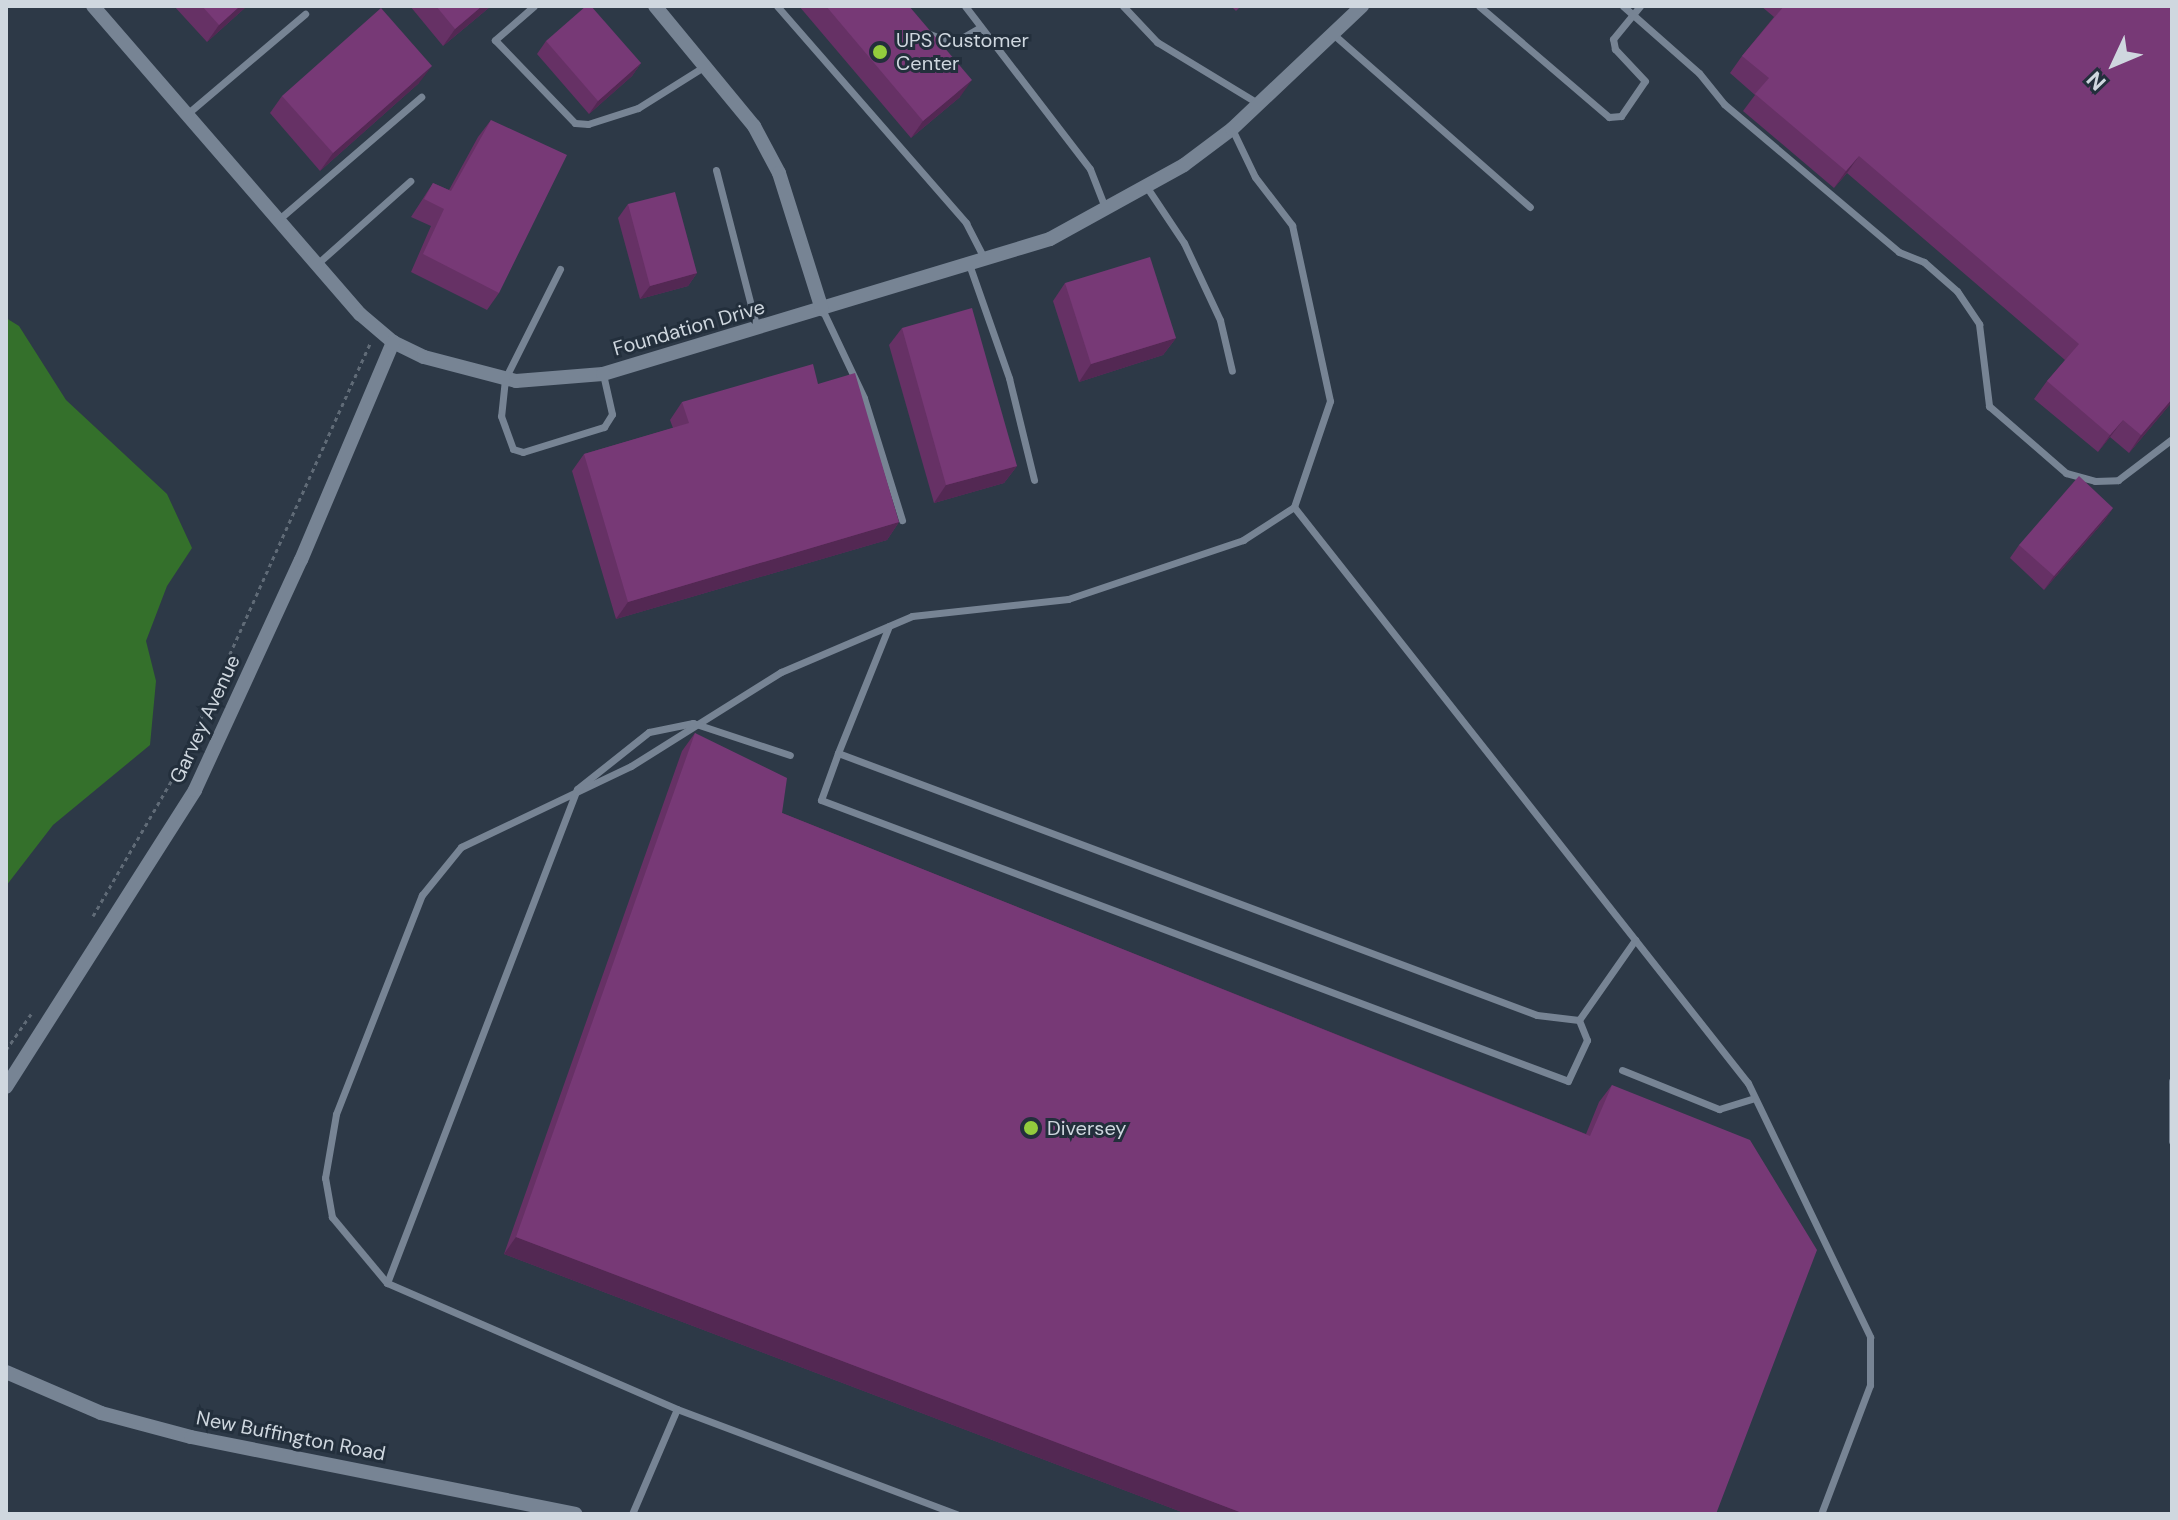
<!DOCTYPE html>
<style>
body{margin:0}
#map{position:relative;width:2178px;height:1520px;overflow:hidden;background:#2d3947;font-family:"DM Sans",sans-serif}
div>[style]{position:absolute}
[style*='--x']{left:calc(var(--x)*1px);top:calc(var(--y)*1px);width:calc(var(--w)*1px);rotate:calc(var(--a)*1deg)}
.forest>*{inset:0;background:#34702b}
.path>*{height:3px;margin-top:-1.5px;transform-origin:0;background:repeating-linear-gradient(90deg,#606b77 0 4px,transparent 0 8px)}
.service>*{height:7px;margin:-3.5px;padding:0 3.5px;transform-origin:3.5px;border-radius:3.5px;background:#778494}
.minor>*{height:14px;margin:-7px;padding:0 7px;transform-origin:7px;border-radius:7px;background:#778494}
.wall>*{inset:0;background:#663165}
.shaded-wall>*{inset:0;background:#532853}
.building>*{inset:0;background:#773976}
.dots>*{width:22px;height:22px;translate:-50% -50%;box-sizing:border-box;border:4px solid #232f3c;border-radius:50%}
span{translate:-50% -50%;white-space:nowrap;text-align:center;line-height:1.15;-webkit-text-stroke:6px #232f3c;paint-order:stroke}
.poi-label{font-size:20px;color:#cfd7df}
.left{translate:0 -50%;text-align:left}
.street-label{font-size:20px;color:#cfd7df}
.frame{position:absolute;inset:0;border:8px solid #cfd7df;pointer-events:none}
.north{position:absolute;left:2074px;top:24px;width:80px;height:80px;-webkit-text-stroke:6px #232f3c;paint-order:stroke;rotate:226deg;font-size:22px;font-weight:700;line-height:32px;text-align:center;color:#cfd7df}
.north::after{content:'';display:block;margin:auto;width:28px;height:36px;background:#cfd7df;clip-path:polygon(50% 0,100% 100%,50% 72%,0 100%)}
</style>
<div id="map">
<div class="forest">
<i style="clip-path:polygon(6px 318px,19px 326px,66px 400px,167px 494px,192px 548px,167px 586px,146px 641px,156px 681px,150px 745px,53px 825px,6px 886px)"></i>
</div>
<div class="path">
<i style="--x:93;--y:916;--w:168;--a:-59.9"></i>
<i style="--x:177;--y:771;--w:469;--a:-65.7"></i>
<i style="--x:6;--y:1050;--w:44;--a:-55.2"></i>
</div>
<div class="service">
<i style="--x:534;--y:6;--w:52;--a:138.9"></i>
<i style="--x:495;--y:40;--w:115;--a:46.1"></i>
<i style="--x:575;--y:123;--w:13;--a:4"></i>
<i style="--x:588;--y:124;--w:52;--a:-17.7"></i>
<i style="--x:638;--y:108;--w:79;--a:-32.1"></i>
<i style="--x:777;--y:6;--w:288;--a:48.9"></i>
<i style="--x:966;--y:223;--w:42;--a:62.8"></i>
<i style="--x:965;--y:6;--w:205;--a:52.5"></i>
<i style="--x:1090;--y:169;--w:44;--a:68.7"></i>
<i style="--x:1123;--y:6;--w:50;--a:46.6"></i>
<i style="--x:1157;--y:42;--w:119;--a:31.3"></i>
<i style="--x:1479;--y:6;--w:171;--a:40.5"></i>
<i style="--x:1609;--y:117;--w:12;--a:-5"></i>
<i style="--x:1621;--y:116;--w:42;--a:-55.6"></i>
<i style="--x:1645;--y:81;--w:44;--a:-133.2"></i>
<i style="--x:1615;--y:49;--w:10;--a:-101"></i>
<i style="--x:1613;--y:39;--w:43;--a:-50.7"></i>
<i style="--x:1623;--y:6;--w:101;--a:41.4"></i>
<i style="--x:1699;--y:73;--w:40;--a:51"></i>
<i style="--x:1724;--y:104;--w:229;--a:40.2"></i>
<i style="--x:1899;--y:252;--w:27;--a:22"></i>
<i style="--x:1924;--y:262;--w:44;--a:41.3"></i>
<i style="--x:1957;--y:291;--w:40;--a:56"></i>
<i style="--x:1979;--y:324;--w:83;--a:83"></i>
<i style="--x:1989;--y:406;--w:102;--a:41"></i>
<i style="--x:2066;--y:473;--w:30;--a:15"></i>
<i style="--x:2095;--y:481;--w:23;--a:-2"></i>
<i style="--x:2118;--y:480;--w:68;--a:-37.2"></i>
<i style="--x:927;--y:33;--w:28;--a:21"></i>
<i style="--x:953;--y:43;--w:30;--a:-30"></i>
<i style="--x:1333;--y:34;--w:262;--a:41.3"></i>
<i style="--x:187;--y:114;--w:155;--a:-40.3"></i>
<i style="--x:1232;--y:129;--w:53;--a:64.4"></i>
<i style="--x:1255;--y:177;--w:61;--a:52.4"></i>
<i style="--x:1292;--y:225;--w:180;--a:77.8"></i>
<i style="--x:1330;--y:401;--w:112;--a:108.8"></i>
<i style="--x:1294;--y:507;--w:733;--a:51.76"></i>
<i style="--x:1748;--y:1083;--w:282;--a:64.3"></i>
<i style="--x:1870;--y:1337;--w:48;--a:90"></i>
<i style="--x:1870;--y:1385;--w:138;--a:110.8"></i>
<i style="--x:716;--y:170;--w:164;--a:75.5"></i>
<i style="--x:1148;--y:189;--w:65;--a:56.3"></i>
<i style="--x:1184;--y:243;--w:85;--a:64.9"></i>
<i style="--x:1220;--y:320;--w:52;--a:76.8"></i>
<i style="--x:278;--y:220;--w:189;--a:-40.7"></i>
<i style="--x:317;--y:264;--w:125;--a:-41.7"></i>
<i style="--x:970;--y:267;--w:118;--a:70.6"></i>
<i style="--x:1009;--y:378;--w:105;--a:76.2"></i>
<i style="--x:560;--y:269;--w:123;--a:116.6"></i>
<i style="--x:505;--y:379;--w:37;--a:96"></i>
<i style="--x:501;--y:416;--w:35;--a:70"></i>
<i style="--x:513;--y:449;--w:10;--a:17"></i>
<i style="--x:523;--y:452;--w:85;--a:-17.2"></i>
<i style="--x:604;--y:427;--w:15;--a:-58"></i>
<i style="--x:612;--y:414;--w:41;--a:-102.7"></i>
<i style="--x:822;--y:309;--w:98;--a:64.7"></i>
<i style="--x:864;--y:398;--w:128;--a:72.7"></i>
<i style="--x:889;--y:626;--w:137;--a:111.9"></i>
<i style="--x:838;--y:753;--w:746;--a:20.55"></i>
<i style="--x:1537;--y:1015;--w:42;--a:6.8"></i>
<i style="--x:1579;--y:1020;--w:98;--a:-55"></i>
<i style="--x:838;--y:753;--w:50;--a:109.9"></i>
<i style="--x:821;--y:800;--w:798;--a:20.61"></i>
<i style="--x:1568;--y:1081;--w:45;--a:-65.1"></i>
<i style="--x:1587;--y:1040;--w:22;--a:-112"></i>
<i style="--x:1622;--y:1070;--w:105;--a:21.9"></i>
<i style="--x:1719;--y:1109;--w:37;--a:-17"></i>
<i style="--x:2172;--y:1081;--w:60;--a:90"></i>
<i style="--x:387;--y:1283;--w:86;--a:-129.8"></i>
<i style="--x:332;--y:1217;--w:40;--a:-100"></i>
<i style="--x:325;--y:1178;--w:65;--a:-80.2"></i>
<i style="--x:336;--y:1114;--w:235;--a:-68.6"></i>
<i style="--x:422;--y:895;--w:62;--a:-50.9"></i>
<i style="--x:461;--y:847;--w:188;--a:-25.5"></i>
<i style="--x:631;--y:766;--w:177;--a:-32.1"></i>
<i style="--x:781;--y:672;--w:142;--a:-23.1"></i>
<i style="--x:912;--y:616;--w:157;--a:-6.2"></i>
<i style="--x:1068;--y:599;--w:185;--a:-18.6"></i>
<i style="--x:1243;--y:540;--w:61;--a:-32.9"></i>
<i style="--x:677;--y:1409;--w:316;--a:-156.5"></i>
<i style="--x:387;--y:1283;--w:529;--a:-68.96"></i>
<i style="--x:577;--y:789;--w:92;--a:-38.4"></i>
<i style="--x:649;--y:732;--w:45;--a:-11.6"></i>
<i style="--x:693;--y:723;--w:102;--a:18.3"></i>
<i style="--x:632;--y:1514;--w:114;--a:-66.8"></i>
<i style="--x:677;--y:1409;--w:299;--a:20.6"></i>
</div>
<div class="minor">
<i style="--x:93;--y:6;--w:408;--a:49.1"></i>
<i style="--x:360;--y:314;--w:43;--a:40.3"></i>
<i style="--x:393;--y:342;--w:34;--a:26"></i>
<i style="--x:424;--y:357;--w:95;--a:14.6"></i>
<i style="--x:516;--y:381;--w:87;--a:-4.6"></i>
<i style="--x:603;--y:374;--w:467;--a:-16.8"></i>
<i style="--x:1050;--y:239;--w:153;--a:-28.9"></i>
<i style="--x:1184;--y:165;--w:60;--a:-36.9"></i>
<i style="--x:1232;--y:129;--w:179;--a:-43.4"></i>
<i style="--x:655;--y:6;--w:156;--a:50.5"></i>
<i style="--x:754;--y:126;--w:53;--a:62"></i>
<i style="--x:779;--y:173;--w:143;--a:72.5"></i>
<i style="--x:6;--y:1087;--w:352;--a:-57.5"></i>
<i style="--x:195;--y:790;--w:253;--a:-65.3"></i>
<i style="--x:301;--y:560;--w:237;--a:-67.1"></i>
<i style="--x:6;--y:1372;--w:103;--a:23.3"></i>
<i style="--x:101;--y:1413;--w:93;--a:14.9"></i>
<i style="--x:191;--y:1437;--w:392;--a:11.3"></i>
</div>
<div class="wall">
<i style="clip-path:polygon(174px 6px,247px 6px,207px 42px)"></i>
<i style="clip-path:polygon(410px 6px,491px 6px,443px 46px)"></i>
<i style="clip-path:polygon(799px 6px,909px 6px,960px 97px,911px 138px)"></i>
<i style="clip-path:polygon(1231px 6px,1241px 6px,1236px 11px)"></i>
<i style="clip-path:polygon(1761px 6px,2172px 6px,2172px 402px,2129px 453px,2110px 437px,2098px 452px,2034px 399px,2047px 381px,2065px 360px,1847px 173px,1834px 188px,1743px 111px,1755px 95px,1730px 73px,1742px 56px,1774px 17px)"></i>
<i style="clip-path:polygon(546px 41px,641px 63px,632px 76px,589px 114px,537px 54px)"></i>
<i style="clip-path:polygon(419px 83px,320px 171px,270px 113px,282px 96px)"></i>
<i style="clip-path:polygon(491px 120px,499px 293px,487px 310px,411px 272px,431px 226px,411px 217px,433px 183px,449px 190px,478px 137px)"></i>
<i style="clip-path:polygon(628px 204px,697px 273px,688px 286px,640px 299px,618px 218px)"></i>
<i style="clip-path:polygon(1065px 283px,1176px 338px,1163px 355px,1079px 382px,1053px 301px)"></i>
<i style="clip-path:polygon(902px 328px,1017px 466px,1004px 483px,934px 503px,889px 345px)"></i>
<i style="clip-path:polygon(818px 384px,899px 522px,887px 540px,616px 619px,572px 471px,584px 454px,673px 428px,670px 420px,682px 402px)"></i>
<i style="clip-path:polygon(2113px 508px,2104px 521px,2044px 590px,2010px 558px,2019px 545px)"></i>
<i style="clip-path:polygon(695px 733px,782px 813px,1586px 1134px,1599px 1102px,1612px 1085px,1716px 1514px,1187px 1514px,504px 1254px,682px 751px)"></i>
</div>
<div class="shaded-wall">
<i style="clip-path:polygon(240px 6px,247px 6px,207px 42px,219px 25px)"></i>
<i style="clip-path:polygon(482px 6px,491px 6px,443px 46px,455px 29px)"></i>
<i style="clip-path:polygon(641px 63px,632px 76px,589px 114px,598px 101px)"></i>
<i style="clip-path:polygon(432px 66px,419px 83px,320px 171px,333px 153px)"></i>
<i style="clip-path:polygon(972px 80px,960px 97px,911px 138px,923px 121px)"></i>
<i style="clip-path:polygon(1859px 156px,1847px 173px,1834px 188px,1846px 171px)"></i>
<i style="clip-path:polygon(697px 273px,688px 286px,640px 299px,650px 286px)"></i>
<i style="clip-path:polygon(1176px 338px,1163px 355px,1079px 382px,1091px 364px)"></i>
<i style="clip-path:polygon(2172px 399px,2172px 402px,2129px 453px,2141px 435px)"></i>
<i style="clip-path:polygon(2123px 420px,2110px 437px,2098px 452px,2110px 435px)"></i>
<i style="clip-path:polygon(1017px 466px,1004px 483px,934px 503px,946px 485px)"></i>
<i style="clip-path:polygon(2113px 508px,2104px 521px,2044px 590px,2054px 576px)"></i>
<i style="clip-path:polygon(899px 522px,887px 540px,616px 619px,628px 602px)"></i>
<i style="clip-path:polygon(516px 1237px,1245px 1514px,1187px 1514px,504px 1254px)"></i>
</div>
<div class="building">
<i style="clip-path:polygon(202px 6px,240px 6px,219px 25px)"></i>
<i style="clip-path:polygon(436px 6px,482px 6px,455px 29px)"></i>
<i style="clip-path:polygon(586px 6px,591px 6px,641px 63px,598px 101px,546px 41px)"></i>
<i style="clip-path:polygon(826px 6px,909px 6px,972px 80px,923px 121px)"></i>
<i style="clip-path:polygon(1784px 6px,2172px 6px,2172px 399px,2141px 435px,2123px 420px,2110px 435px,2047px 381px,2079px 344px,1859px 156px,1846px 171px,1755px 94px,1769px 78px,1742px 56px)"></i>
<i style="clip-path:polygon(381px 8px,432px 66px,333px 153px,282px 96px)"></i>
<i style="clip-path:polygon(491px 120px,567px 155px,499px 293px,423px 254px,444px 209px,424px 199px,433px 183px,451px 191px)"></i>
<i style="clip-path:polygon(675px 192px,697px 273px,650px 286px,628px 204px)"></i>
<i style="clip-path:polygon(1150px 257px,1176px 338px,1091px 364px,1065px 283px)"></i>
<i style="clip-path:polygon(972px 308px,1017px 466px,946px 485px,902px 328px)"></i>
<i style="clip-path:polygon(813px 364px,818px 384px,855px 373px,899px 522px,628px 602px,584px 454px,689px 423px,682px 402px)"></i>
<i style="clip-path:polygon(2079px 476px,2113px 508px,2054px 576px,2019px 545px)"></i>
<i style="clip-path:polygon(695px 733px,787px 778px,782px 813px,1590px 1136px,1612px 1085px,1750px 1140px,1817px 1250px,1716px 1514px,1245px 1514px,516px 1237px)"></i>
</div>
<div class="dots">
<i style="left:880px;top:52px;background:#93cc3d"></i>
<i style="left:1031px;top:1128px;background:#93cc3d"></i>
</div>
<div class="poi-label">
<span class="left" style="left:896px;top:52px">UPS Customer<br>Center</span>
<span class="left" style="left:1047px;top:1128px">Diversey</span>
</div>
<div class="street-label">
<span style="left:689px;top:328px;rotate:-16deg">Foundation Drive</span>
<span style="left:205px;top:719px;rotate:-65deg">Garvey Avenue</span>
<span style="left:291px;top:1436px;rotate:11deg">New Buffington Road</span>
</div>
<div class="frame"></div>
<div class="north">N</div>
</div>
